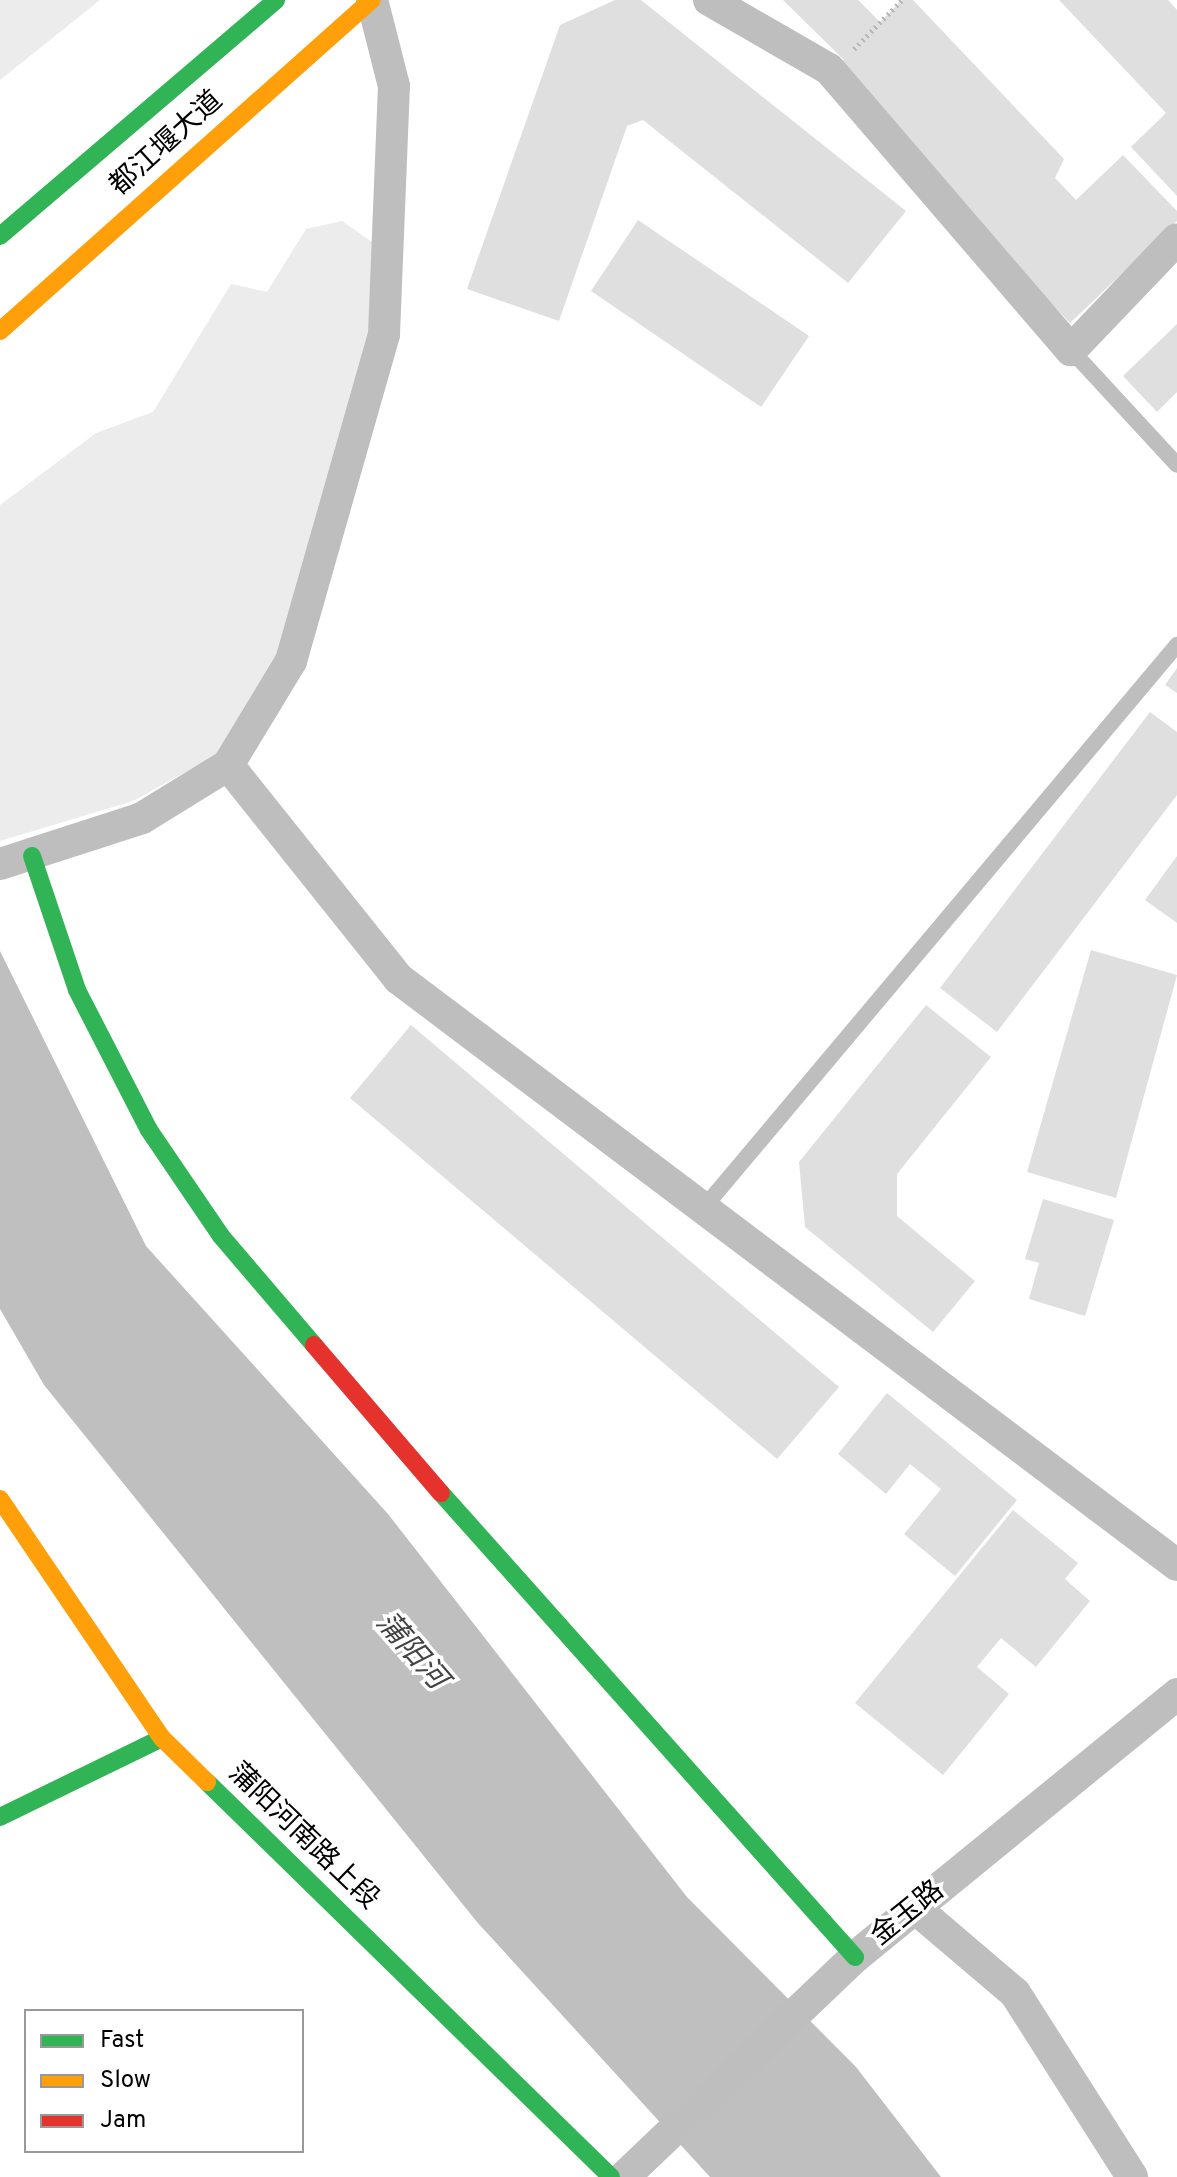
<!DOCTYPE html>
<meta charset="utf-8">
<style>
body{margin:0}
#map{position:relative;width:1177px;height:2177px;overflow:hidden;background:#fff;font-family:Overpass,"Noto Sans SC",sans-serif}
div>[style]{position:absolute}
[style*='--x']{left:calc(var(--x)*1px);top:calc(var(--y)*1px);width:calc(var(--w)*1px);rotate:calc(var(--a)*1deg)}
.green>*{inset:0;background:#ececec}
.water>*{inset:0;background:#bfbfbf}
.building>*{inset:0;background:#dfdfdf}
.path>*{height:5px;margin-top:-2.5px;transform-origin:0;background:repeating-linear-gradient(90deg,#b9b9b9 0 2px,transparent 0 6px)}
.lane>*{height:16px;margin:-8px;padding:0 8px;transform-origin:8px;border-radius:8px;background:#bebebe}
.street>*{height:32px;margin:-16px;padding:0 16px;transform-origin:16px;border-radius:16px;background:#bebebe}
.fast>*{height:18px;margin:-9px;padding:0 9px;transform-origin:9px;border-radius:9px;background:#30b455}
.slow>*{height:18px;margin:-9px;padding:0 9px;transform-origin:9px;border-radius:9px;background:#ff9f0a}
.jam>*{height:18px;margin:-9px;padding:0 9px;transform-origin:9px;border-radius:9px;background:#e5322d}
span{translate:-50% -50%;white-space:nowrap;text-align:center;line-height:1.15;-webkit-text-stroke:7px #fff;paint-order:stroke}
.street-label{font-size:28px;color:#000}
.water-label{font-size:30px;color:#444;font-style:italic}
.legend{position:absolute;left:24px;top:2009px;width:280px;height:144px;box-sizing:border-box;background:#fff;border:2px solid #999;margin:0;padding:10px 14px;list-style:none;font-size:24px;color:#000}
.legend li{display:flex;align-items:center;gap:16px;height:40px}
.legend b{width:40px;border:2px solid #999}
</style>
<div id="map">
<div class="green">
<i style="clip-path:polygon(0 0,100px 0,0 80px)"></i>
<i style="clip-path:polygon(342px 221px,375px 244px,369px 345px,283px 658px,215px 756px,133px 801px,0 841px,0 505px,96px 433px,153px 412px,231px 284px,267px 292px,306px 229px)"></i>
</div>
<div class="water">
<i style="clip-path:polygon(0 951px,146px 1246px,388px 1514px,687px 1897px,856px 2067px,941px 2177px,710px 2177px,477px 1922px,44px 1385px,0 1309px)"></i>
</div>
<div class="building">
<i style="clip-path:polygon(615px 0,641px 0,906px 211px,848px 283px,643px 120px,627px 126px,559px 321px,467px 289px,560px 25px)"></i>
<i style="clip-path:polygon(783px 0,858px 0,880px 22px,902px 0,913px 0,1064px 159px,1055px 178px,1076px 200px,1123px 155px,1177px 211px,1177px 221px,1070px 323px,829px 69px,844px 60px)"></i>
<i style="clip-path:polygon(1059px 0,1168px 0,1177px 10px,1177px 196px,1131px 147px,1166px 113px)"></i>
<i style="clip-path:polygon(638px 220px,809px 336px,761px 407px,591px 291px)"></i>
<i style="clip-path:polygon(1177px 324px,1177px 392px,1157px 412px,1123px 376px)"></i>
<i style="clip-path:polygon(1177px 668px,1177px 693px,1165px 685px)"></i>
<i style="clip-path:polygon(1150px 712px,1177px 732px,1177px 795px,997px 1032px,940px 988px)"></i>
<i style="clip-path:polygon(1177px 856px,1177px 923px,1145px 900px)"></i>
<i style="clip-path:polygon(1091px 950px,1177px 975px,1116px 1198px,1027px 1172px)"></i>
<i style="clip-path:polygon(926px 1005px,991px 1057px,897px 1174px,897px 1216px,975px 1281px,933px 1332px,805px 1227px,799px 1162px)"></i>
<i style="clip-path:polygon(411px 1025px,839px 1387px,777px 1459px,350px 1098px)"></i>
<i style="clip-path:polygon(1043px 1199px,1114px 1220px,1085px 1316px,1029px 1299px,1039px 1263px,1025px 1259px)"></i>
<i style="clip-path:polygon(887px 1393px,1017px 1500px,955px 1576px,904px 1534px,941px 1489px,910px 1464px,886px 1494px,838px 1454px)"></i>
<i style="clip-path:polygon(1013px 1510px,1078px 1563px,1065px 1579px,1090px 1601px,1036px 1667px,1001px 1638px,977px 1667px,1009px 1694px,943px 1775px,855px 1703px)"></i>
</div>
<div class="path">
<i style="--x:854;--y:49;--w:69;--a:-45.6"></i>
</div>
<div class="lane">
<i style="--x:1071;--y:350;--w:156;--a:47.3"></i>
<i style="--x:701;--y:1211;--w:740;--a:-49.94"></i>
</div>
<div class="street">
<i style="--x:709;--y:0;--w:138;--a:29.9"></i>
<i style="--x:829;--y:69;--w:371;--a:49.3"></i>
<i style="--x:1071;--y:350;--w:153;--a:-46.3"></i>
<i style="--x:228;--y:765;--w:274;--a:51.4"></i>
<i style="--x:399;--y:979;--w:974;--a:36.99"></i>
<i style="--x:0;--y:864;--w:149;--a:-17.9"></i>
<i style="--x:142;--y:818;--w:101;--a:-31.6"></i>
<i style="--x:228;--y:765;--w:122;--a:-58.8"></i>
<i style="--x:291;--y:661;--w:340;--a:-74.1"></i>
<i style="--x:384;--y:334;--w:248;--a:-87.7"></i>
<i style="--x:394;--y:86;--w:89;--a:-104.3"></i>
<i style="--x:915;--y:1908;--w:131;--a:40.4"></i>
<i style="--x:1015;--y:1993;--w:218;--a:57.5"></i>
<i style="--x:624;--y:2177;--w:319;--a:-43.6"></i>
<i style="--x:855;--y:1957;--w:416;--a:-39.2"></i>
</div>
<div class="fast">
<i style="--x:0;--y:236;--w:363;--a:-40.5"></i>
<i style="--x:32;--y:856;--w:141;--a:71.4"></i>
<i style="--x:77;--y:990;--w:157;--a:62.8"></i>
<i style="--x:149;--y:1130;--w:128;--a:55.8"></i>
<i style="--x:221;--y:1236;--w:143;--a:49.5"></i>
<i style="--x:441;--y:1493;--w:622;--a:48.26"></i>
<i style="--x:207;--y:1782;--w:565;--a:44.35"></i>
<i style="--x:0;--y:1817;--w:180;--a:-26"></i>
</div>
<div class="slow">
<i style="--x:0;--y:331;--w:498;--a:-41.7"></i>
<i style="--x:0;--y:1499;--w:289;--a:55.9"></i>
<i style="--x:162;--y:1738;--w:63;--a:44.4"></i>
</div>
<div class="jam">
<i style="--x:314;--y:1345;--w:195;--a:49.4"></i>
</div>
<div class="street-label">
<span style="left:167px;top:144px;rotate:-42deg">都江堰大道</span>
<span style="left:303px;top:1837px;rotate:44deg">蒲阳河南路上段</span>
<span style="left:908px;top:1914px;rotate:-39deg">金玉路</span>
</div>
<div class="water-label">
<span style="left:410px;top:1652px;rotate:49deg">蒲阳河</span>
</div>
<ul class="legend">
<li><b style="height:10px;background:#30b455"></b>Fast</li>
<li><b style="height:10px;background:#ff9f0a"></b>Slow</li>
<li><b style="height:10px;background:#e5322d"></b>Jam</li>
</ul>
</div>
